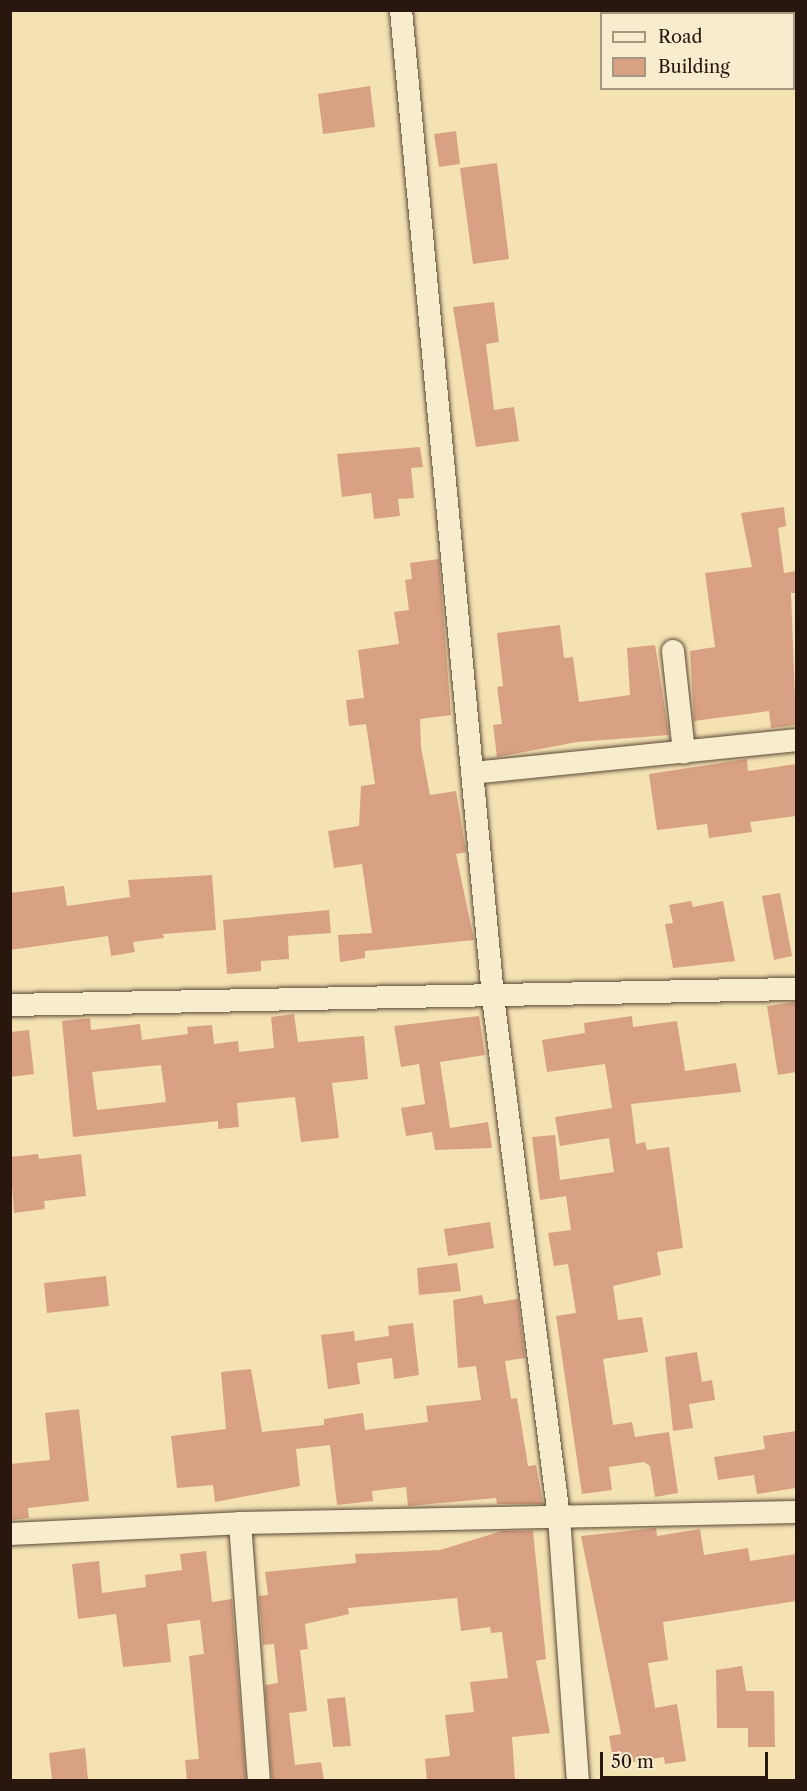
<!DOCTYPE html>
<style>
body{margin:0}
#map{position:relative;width:807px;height:1791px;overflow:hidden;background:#f4e2b3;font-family:"Libre Caslon Text",serif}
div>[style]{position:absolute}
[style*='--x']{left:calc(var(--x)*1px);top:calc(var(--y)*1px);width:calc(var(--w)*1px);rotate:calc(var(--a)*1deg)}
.building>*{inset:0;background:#d9a183}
.roads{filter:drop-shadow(0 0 2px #5c4938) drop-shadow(0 0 2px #5c4938)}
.street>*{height:22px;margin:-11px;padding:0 11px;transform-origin:11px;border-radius:11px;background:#f8ecce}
span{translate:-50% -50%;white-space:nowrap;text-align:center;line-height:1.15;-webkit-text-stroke:5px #f8ecce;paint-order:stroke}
.frame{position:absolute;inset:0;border:12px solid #29160f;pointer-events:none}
.legend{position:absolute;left:600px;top:12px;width:195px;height:78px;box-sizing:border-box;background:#f8ecce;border:2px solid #a59682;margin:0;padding:8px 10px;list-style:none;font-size:18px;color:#29160f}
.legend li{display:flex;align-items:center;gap:12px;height:30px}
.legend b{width:30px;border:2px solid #a59682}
.scale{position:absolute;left:600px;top:1752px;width:168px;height:27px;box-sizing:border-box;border:3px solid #29160f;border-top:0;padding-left:8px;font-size:18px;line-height:21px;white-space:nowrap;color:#29160f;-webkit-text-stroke:4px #f8ecce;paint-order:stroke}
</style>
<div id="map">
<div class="building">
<i style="clip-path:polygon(370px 86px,375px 127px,323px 134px,318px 94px)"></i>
<i style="clip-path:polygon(456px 131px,460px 164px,439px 167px,434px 134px)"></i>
<i style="clip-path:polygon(497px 163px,509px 259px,473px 264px,460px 168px)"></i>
<i style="clip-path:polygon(494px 302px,499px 342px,486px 344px,494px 410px,514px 407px,519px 441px,476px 447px,453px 307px)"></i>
<i style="clip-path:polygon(420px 447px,423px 467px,411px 468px,414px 498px,398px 499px,400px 516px,374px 519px,371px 493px,342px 497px,337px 454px)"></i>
<i style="clip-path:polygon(784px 507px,786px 526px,778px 528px,784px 573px,796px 571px,796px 593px,791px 593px,796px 725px,771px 728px,769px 711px,694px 721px,690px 651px,715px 647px,705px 573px,752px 567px,741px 513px)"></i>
<i style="clip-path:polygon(439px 559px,451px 715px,420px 719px,421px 747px,430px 795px,456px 791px,466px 852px,456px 854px,474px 940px,365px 951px,365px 958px,340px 962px,338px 935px,372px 933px,362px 864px,334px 868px,328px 831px,359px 826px,361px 786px,375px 784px,366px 724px,349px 726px,346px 700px,364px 698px,358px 650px,399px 644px,394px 612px,409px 610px,405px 580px,412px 579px,410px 563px)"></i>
<i style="clip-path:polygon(560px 625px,564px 658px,573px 657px,579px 702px,630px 695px,627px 648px,655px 645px,669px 735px,577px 742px,497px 757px,493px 725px,502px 724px,497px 687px,503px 686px,497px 633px)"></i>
<i style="clip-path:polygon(747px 759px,748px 771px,796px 764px,796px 816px,750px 822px,752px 832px,709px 838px,707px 824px,657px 830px,649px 774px)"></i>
<i style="clip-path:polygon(212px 875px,216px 930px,163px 934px,164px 938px,133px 942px,135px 952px,111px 956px,108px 936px,10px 950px,10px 893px,64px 886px,67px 906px,130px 897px,128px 880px)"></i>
<i style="clip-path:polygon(780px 893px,792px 956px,774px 960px,762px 896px)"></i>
<i style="clip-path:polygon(691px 901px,693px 907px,723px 901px,735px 961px,673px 968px,665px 924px,673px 923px,669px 905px)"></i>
<i style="clip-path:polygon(329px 910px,331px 933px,288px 936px,289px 959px,261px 961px,261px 971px,227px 974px,223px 920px)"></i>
<i style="clip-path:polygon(796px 1002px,796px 1072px,778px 1075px,767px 1006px)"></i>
<i style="clip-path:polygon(evenodd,294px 1014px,298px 1042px,364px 1036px,368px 1079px,332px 1083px,339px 1138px,301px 1142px,295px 1097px,237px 1103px,239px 1127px,218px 1129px,218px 1121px,73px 1137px,62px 1021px,90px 1018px,91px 1030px,140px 1024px,142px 1040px,188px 1034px,187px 1027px,212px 1025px,214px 1044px,238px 1041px,239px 1052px,274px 1048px,271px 1017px,294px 1014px,161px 1065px,166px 1102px,97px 1110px,92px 1072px,161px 1065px)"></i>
<i style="clip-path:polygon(479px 1016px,485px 1055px,440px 1062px,450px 1128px,488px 1122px,492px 1148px,435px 1150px,432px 1132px,406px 1136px,401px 1108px,425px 1104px,419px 1064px,401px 1067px,394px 1026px)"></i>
<i style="clip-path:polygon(632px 1016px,633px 1027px,677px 1021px,685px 1071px,736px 1063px,741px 1092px,631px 1104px,636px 1144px,645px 1142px,647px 1150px,669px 1147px,683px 1248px,657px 1252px,661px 1275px,613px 1286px,618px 1320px,642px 1317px,648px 1352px,603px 1359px,613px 1425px,632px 1422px,635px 1437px,669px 1432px,678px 1493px,655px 1497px,650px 1466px,644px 1462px,609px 1467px,612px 1490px,582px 1494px,556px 1316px,576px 1313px,568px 1264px,554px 1266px,548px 1233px,571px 1230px,566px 1196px,540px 1200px,532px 1137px,555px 1135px,560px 1180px,614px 1172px,609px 1138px,560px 1146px,555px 1117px,612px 1108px,605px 1064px,547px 1072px,542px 1040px,585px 1033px,584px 1023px)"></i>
<i style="clip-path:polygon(29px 1030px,34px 1074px,10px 1077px,10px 1032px)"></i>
<i style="clip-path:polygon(38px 1154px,39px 1159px,81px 1154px,86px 1196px,44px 1201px,45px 1209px,14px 1213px,10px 1157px)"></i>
<i style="clip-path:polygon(490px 1222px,494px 1248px,448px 1256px,444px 1229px)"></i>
<i style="clip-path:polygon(457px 1263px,461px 1291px,419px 1295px,417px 1268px)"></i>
<i style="clip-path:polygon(106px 1276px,109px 1306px,47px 1313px,44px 1283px)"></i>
<i style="clip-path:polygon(482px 1295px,484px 1304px,518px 1299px,525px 1358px,505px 1361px,511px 1399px,517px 1398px,528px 1466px,536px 1465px,543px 1504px,497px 1504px,496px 1498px,408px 1506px,406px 1487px,372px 1491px,373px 1501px,337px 1505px,330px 1445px,296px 1449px,300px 1486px,215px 1502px,213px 1485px,177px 1488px,171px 1436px,226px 1429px,221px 1372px,251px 1369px,262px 1432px,324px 1425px,324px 1419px,363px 1413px,365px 1430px,428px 1422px,426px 1406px,481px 1400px,476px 1366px,458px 1368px,453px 1300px)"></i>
<i style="clip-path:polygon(413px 1323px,419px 1375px,394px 1379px,392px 1358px,357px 1363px,360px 1384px,328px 1389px,321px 1335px,354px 1331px,355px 1341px,389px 1336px,388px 1326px)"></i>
<i style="clip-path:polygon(697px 1352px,702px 1382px,712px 1380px,715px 1400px,689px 1404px,693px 1428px,673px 1431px,665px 1357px)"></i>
<i style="clip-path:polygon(79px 1409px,89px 1501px,28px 1508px,29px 1518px,10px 1520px,10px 1464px,50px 1460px,45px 1413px)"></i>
<i style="clip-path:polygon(796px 1431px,796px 1488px,757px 1494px,754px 1475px,718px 1480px,714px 1457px,765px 1449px,763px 1436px)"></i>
<i style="clip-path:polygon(656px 1528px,657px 1536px,700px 1529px,704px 1555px,748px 1548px,750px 1561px,796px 1554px,796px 1601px,663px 1622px,668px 1660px,648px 1663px,655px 1708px,677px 1704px,686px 1761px,665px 1764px,664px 1757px,614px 1765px,609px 1736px,621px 1734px,581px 1536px)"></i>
<i style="clip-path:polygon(502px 1531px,533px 1531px,546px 1659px,536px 1661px,550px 1733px,512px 1737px,515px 1780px,427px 1780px,425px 1759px,450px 1756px,445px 1715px,474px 1712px,470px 1682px,508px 1678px,502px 1632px,491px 1633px,490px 1627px,461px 1631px,457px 1598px,348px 1608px,349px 1614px,305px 1624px,308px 1649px,300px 1650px,307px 1711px,289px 1713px,295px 1765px,321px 1762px,324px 1780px,272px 1780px,265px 1685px,278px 1683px,274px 1644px,263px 1645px,259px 1596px,268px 1595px,265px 1572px,356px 1563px,355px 1554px,440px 1550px)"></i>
<i style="clip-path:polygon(206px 1551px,212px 1602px,232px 1599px,246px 1780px,187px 1780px,185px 1760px,199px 1759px,189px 1656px,204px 1654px,200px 1620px,167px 1624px,171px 1662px,123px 1667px,116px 1614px,78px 1619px,72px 1564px,99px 1561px,102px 1593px,146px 1587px,145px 1575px,182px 1570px,180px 1554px)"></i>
<i style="clip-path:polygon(742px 1666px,746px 1691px,774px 1691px,775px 1747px,748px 1747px,748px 1728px,717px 1728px,716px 1670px)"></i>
<i style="clip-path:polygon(345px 1697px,351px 1746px,333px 1747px,327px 1699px)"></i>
<i style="clip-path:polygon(85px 1748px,88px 1780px,52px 1780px,49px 1753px)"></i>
</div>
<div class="roads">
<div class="street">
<i style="--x:401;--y:10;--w:991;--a:84.67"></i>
<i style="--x:493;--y:997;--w:524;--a:82.77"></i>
<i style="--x:559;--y:1517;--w:264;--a:85.9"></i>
<i style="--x:673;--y:651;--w:102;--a:83.8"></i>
<i style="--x:472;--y:773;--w:326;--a:-5.8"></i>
<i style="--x:10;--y:1005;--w:786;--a:-1.17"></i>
<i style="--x:240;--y:1523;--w:258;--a:85.8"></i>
<i style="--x:10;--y:1534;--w:230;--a:-2.7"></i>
<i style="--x:240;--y:1523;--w:556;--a:-1.13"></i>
</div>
</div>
<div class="frame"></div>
<ul class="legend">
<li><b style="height:8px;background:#f8ecce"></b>Road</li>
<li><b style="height:16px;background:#d9a183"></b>Building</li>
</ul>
<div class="scale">50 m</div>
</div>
